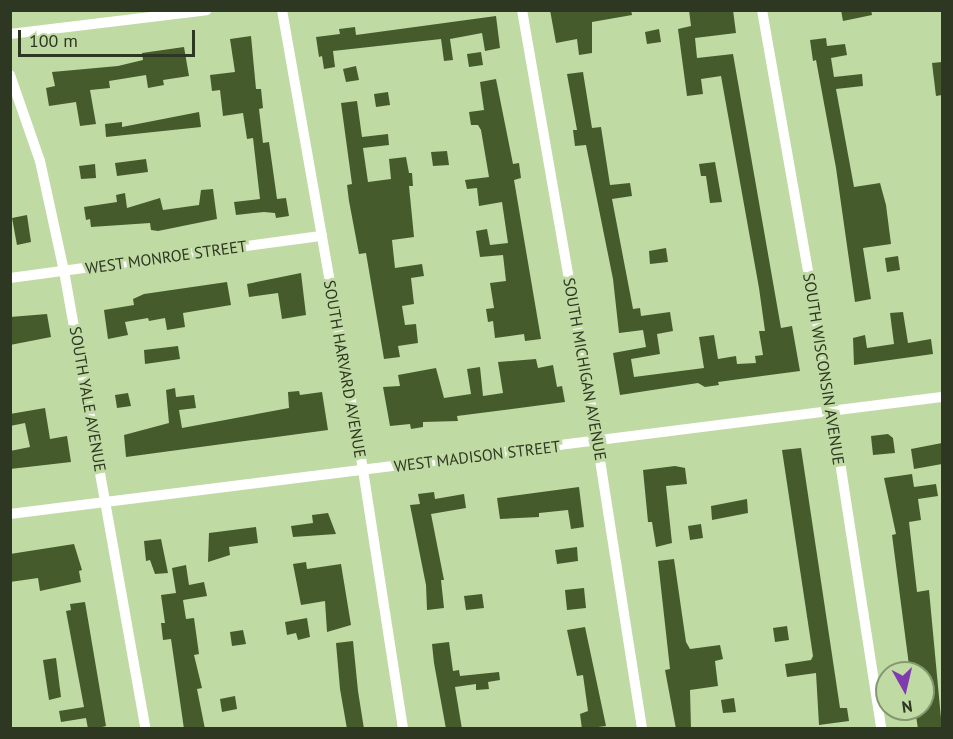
<!DOCTYPE html>
<style>
body{margin:0}
#map{position:relative;width:953px;height:739px;overflow:hidden;background:#c0daa4;font-family:"PT Sans",sans-serif}
div>[style]{position:absolute}
[style*='--x']{left:calc(var(--x)*1px);top:calc(var(--y)*1px);width:calc(var(--w)*1px);rotate:calc(var(--a)*1deg)}
.building>*{inset:0;background:#455b2b}
.street>*{height:10px;margin:-5px;padding:0 5px;transform-origin:5px;border-radius:5px;background:#fff}
span{translate:-50% -50%;white-space:nowrap;text-align:center;line-height:1.15;-webkit-text-stroke:6px #c0daa4;paint-order:stroke}
.street-label{font-size:16px;color:#2d3722}
.frame{position:absolute;inset:0;border:12px solid #2d3722;pointer-events:none}
.north{position:absolute;left:875px;top:661px;width:60px;height:60px;box-sizing:border-box;background:#c0daa4;border:2px solid #859970;border-radius:50%;rotate:172deg;font-size:16px;font-weight:700;line-height:24px;text-align:center;color:#2d3722}
.north::after{content:'';display:block;margin:auto;width:21px;height:27px;background:#7f3aad;clip-path:polygon(50% 0,100% 100%,50% 72%,0 100%)}
.scale{position:absolute;left:18px;top:30px;width:177px;height:27px;box-sizing:border-box;border:3px solid #2d3722;border-top:0;padding-left:8px;font-size:18px;line-height:21px;white-space:nowrap;color:#2d3722;-webkit-text-stroke:4px #c0daa4;paint-order:stroke}
</style>
<div id="map">
<div class="building">
<i style="clip-path:polygon(550px 10px,631px 10px,632px 15px,592px 22px,592px 53px,579px 55px,577px 39px,556px 43px)"></i>
<i style="clip-path:polygon(689px 10px,733px 10px,736px 33px,695px 38px,697px 58px,733px 54px,781px 328px,792px 326px,800px 371px,718px 382px,719px 385px,705px 387px,698px 383px,620px 395px,613px 353px,646px 347px,643px 330px,619px 333px,613px 279px,586px 145px,575px 146px,573px 130px,577px 130px,567px 74px,583px 72px,592px 128px,601px 127px,610px 185px,630px 183px,632px 196px,612px 199px,633px 309px,640px 308px,641px 316px,670px 312px,673px 331px,657px 334px,660px 354px,631px 359px,634px 377px,704px 368px,699px 337px,714px 335px,718px 359px,736px 356px,737px 364px,756px 363px,755px 356px,763px 355px,759px 331px,765px 331px,759px 288px,721px 76px,701px 79px,703px 94px,687px 96px,678px 29px,691px 26px)"></i>
<i style="clip-path:polygon(841px 10px,871px 10px,872px 15px,843px 21px)"></i>
<i style="clip-path:polygon(496px 16px,500px 48px,485px 51px,482px 33px,450px 39px,453px 60px,444px 61px,441px 39px,333px 51px,335px 67px,324px 69px,322px 56px,319px 57px,316px 37px,340px 34px,339px 29px,355px 27px,356px 35px)"></i>
<i style="clip-path:polygon(659px 29px,661px 42px,647px 44px,645px 32px)"></i>
<i style="clip-path:polygon(251px 36px,256px 89px,261px 89px,263px 108px,259px 109px,263px 143px,269px 142px,277px 199px,286px 198px,289px 216px,276px 218px,275px 213px,264px 212px,236px 215px,234px 202px,260px 199px,253px 138px,247px 139px,243px 113px,223px 116px,220px 90px,212px 91px,210px 75px,235px 72px,230px 39px)"></i>
<i style="clip-path:polygon(826px 38px,827px 46px,845px 44px,847px 55px,831px 58px,834px 77px,862px 74px,863px 86px,836px 89px,854px 187px,880px 183px,886px 205px,891px 244px,863px 248px,871px 299px,855px 302px,836px 168px,816px 60px,813px 61px,810px 40px)"></i>
<i style="clip-path:polygon(184px 47px,189px 76px,163px 80px,164px 85px,148px 88px,146px 75px,109px 81px,110px 88px,90px 90px,96px 124px,80px 126px,76px 102px,49px 106px,46px 88px,55px 86px,52px 72px,118px 66px,143px 60px,142px 53px)"></i>
<i style="clip-path:polygon(481px 52px,483px 65px,469px 67px,467px 54px)"></i>
<i style="clip-path:polygon(942px 62px,942px 95px,936px 96px,932px 63px)"></i>
<i style="clip-path:polygon(356px 66px,359px 80px,346px 82px,343px 69px)"></i>
<i style="clip-path:polygon(496px 79px,513px 164px,519px 163px,521px 178px,514px 180px,541px 339px,525px 341px,524px 334px,495px 338px,493px 321px,488px 322px,486px 309px,494px 308px,490px 283px,506px 281px,503px 255px,480px 257px,476px 231px,487px 229px,490px 245px,508px 243px,503px 209px,502px 202px,479px 206px,477px 188px,467px 189px,465px 180px,489px 177px,481px 130px,478px 125px,471px 125px,469px 112px,484px 110px,480px 82px)"></i>
<i style="clip-path:polygon(388px 92px,390px 105px,376px 107px,374px 94px)"></i>
<i style="clip-path:polygon(357px 101px,362px 137px,388px 134px,389px 145px,363px 148px,368px 182px,391px 179px,389px 159px,406px 157px,409px 173px,412px 173px,413px 186px,409px 186px,414px 237px,392px 240px,395px 268px,422px 264px,424px 276px,411px 278px,414px 304px,402px 306px,405px 325px,416px 324px,418px 343px,398px 346px,400px 357px,384px 359px,366px 253px,359px 254px,349px 201px,347px 185px,352px 184px,341px 103px)"></i>
<i style="clip-path:polygon(199px 112px,201px 127px,106px 137px,105px 124px,122px 122px,122px 127px)"></i>
<i style="clip-path:polygon(447px 151px,449px 165px,433px 166px,431px 152px)"></i>
<i style="clip-path:polygon(146px 159px,148px 172px,117px 176px,115px 163px)"></i>
<i style="clip-path:polygon(715px 162px,722px 202px,710px 203px,706px 176px,701px 176px,699px 164px)"></i>
<i style="clip-path:polygon(95px 164px,96px 178px,81px 179px,79px 166px)"></i>
<i style="clip-path:polygon(213px 189px,217px 219px,158px 231px,151px 230px,150px 223px,91px 227px,90px 219px,86px 220px,84px 207px,117px 202px,116px 195px,125px 193px,127px 208px,160px 198px,163px 210px,199px 205px,201px 190px)"></i>
<i style="clip-path:polygon(27px 215px,31px 242px,17px 245px,12px 218px)"></i>
<i style="clip-path:polygon(666px 248px,668px 262px,650px 264px,649px 251px)"></i>
<i style="clip-path:polygon(898px 256px,900px 270px,887px 272px,885px 258px)"></i>
<i style="clip-path:polygon(301px 273px,306px 315px,282px 319px,278px 293px,249px 297px,247px 284px)"></i>
<i style="clip-path:polygon(227px 282px,231px 305px,183px 313px,185px 327px,167px 330px,165px 318px,149px 321px,148px 318px,125px 322px,128px 335px,108px 339px,104px 310px,134px 305px,133px 299px,144px 294px)"></i>
<i style="clip-path:polygon(903px 312px,908px 343px,931px 339px,933px 354px,854px 365px,853px 338px,865px 335px,867px 348px,894px 344px,890px 313px)"></i>
<i style="clip-path:polygon(47px 314px,51px 337px,10px 345px,10px 317px)"></i>
<i style="clip-path:polygon(178px 346px,180px 359px,145px 364px,144px 350px)"></i>
<i style="clip-path:polygon(536px 359px,538px 368px,553px 365px,557px 387px,562px 386px,565px 402px,457px 416px,458px 421px,423px 422px,423px 427px,411px 429px,410px 424px,390px 426px,383px 387px,400px 386px,398px 375px,436px 368px,444px 398px,471px 394px,467px 369px,480px 367px,483px 396px,503px 393px,498px 362px)"></i>
<i style="clip-path:polygon(175px 388px,176px 397px,194px 395px,196px 408px,179px 410px,182px 428px,289px 408px,288px 392px,299px 391px,300px 395px,322px 392px,328px 430px,126px 457px,124px 435px,169px 423px,166px 390px)"></i>
<i style="clip-path:polygon(128px 393px,131px 406px,117px 408px,115px 395px)"></i>
<i style="clip-path:polygon(45px 408px,50px 439px,67px 436px,71px 462px,10px 469px,10px 451px,30px 447px,25px 423px,10px 426px,10px 414px)"></i>
<i style="clip-path:polygon(888px 434px,893px 438px,895px 453px,873px 455px,871px 436px)"></i>
<i style="clip-path:polygon(942px 443px,942px 464px,914px 469px,911px 449px)"></i>
<i style="clip-path:polygon(801px 448px,840px 708px,847px 708px,849px 721px,819px 725px,816px 673px,787px 677px,785px 664px,811px 660px,813px 656px,782px 450px)"></i>
<i style="clip-path:polygon(675px 466px,685px 468px,687px 484px,666px 486px,672px 543px,656px 547px,652px 522px,648px 522px,643px 470px)"></i>
<i style="clip-path:polygon(912px 474px,914px 487px,936px 484px,938px 496px,918px 499px,921px 520px,909px 522px,917px 592px,929px 590px,942px 729px,918px 729px,915px 709px,923px 709px,923px 673px,910px 673px,892px 535px,896px 534px,884px 478px)"></i>
<i style="clip-path:polygon(579px 487px,584px 527px,571px 529px,568px 510px,539px 513px,539px 517px,500px 519px,497px 498px)"></i>
<i style="clip-path:polygon(434px 492px,435px 499px,464px 494px,466px 508px,431px 514px,444px 580px,441px 580px,444px 608px,427px 610px,426px 585px,410px 505px,420px 504px,418px 494px)"></i>
<i style="clip-path:polygon(747px 499px,748px 513px,712px 520px,711px 506px)"></i>
<i style="clip-path:polygon(328px 513px,336px 534px,293px 537px,291px 526px,313px 523px,312px 515px)"></i>
<i style="clip-path:polygon(701px 524px,703px 538px,690px 540px,688px 526px)"></i>
<i style="clip-path:polygon(256px 527px,258px 543px,229px 547px,230px 555px,208px 562px,209px 533px)"></i>
<i style="clip-path:polygon(161px 539px,168px 573px,155px 574px,150px 560px,146px 561px,144px 541px)"></i>
<i style="clip-path:polygon(74px 544px,82px 570px,79px 571px,81px 582px,40px 591px,38px 578px,10px 582px,10px 554px)"></i>
<i style="clip-path:polygon(577px 547px,578px 561px,557px 564px,555px 550px)"></i>
<i style="clip-path:polygon(674px 559px,686px 642px,690px 649px,720px 645px,723px 659px,715px 661px,718px 686px,690px 690px,691px 729px,676px 729px,665px 670px,670px 669px,658px 561px)"></i>
<i style="clip-path:polygon(306px 562px,307px 569px,341px 564px,351px 625px,327px 632px,325px 601px,301px 605px,293px 564px)"></i>
<i style="clip-path:polygon(186px 565px,189px 585px,204px 582px,207px 596px,183px 600px,186px 619px,194px 618px,199px 654px,194px 655px,202px 688px,197px 689px,205px 729px,184px 729px,171px 639px,163px 640px,161px 623px,165px 623px,161px 595px,176px 593px,172px 568px)"></i>
<i style="clip-path:polygon(584px 588px,586px 608px,567px 610px,565px 590px)"></i>
<i style="clip-path:polygon(482px 594px,484px 608px,466px 610px,464px 596px)"></i>
<i style="clip-path:polygon(85px 602px,106px 726px,94px 729px,88px 729px,86px 718px,61px 722px,59px 711px,84px 707px,66px 611px,71px 610px,70px 604px)"></i>
<i style="clip-path:polygon(307px 618px,310px 637px,298px 640px,296px 633px,287px 635px,285px 622px)"></i>
<i style="clip-path:polygon(787px 626px,789px 640px,775px 642px,773px 628px)"></i>
<i style="clip-path:polygon(585px 627px,606px 726px,582px 729px,580px 714px,588px 711px,583px 675px,577px 676px,567px 630px)"></i>
<i style="clip-path:polygon(243px 630px,246px 644px,232px 646px,230px 632px)"></i>
<i style="clip-path:polygon(353px 641px,358px 691px,364px 729px,347px 729px,340px 689px,336px 643px)"></i>
<i style="clip-path:polygon(449px 642px,453px 671px,459px 670px,460px 676px,499px 672px,500px 680px,488px 682px,489px 689px,476px 690px,476px 684px,455px 687px,462px 729px,446px 729px,434px 663px,432px 644px)"></i>
<i style="clip-path:polygon(56px 658px,61px 697px,49px 700px,43px 660px)"></i>
<i style="clip-path:polygon(235px 696px,237px 709px,222px 712px,220px 699px)"></i>
<i style="clip-path:polygon(734px 698px,736px 712px,723px 713px,721px 700px)"></i>
</div>
<div class="street">
<i style="--x:282;--y:10;--w:467;--a:80"></i>
<i style="--x:363;--y:470;--w:261;--a:81.2"></i>
<i style="--x:522;--y:10;--w:437;--a:80.1"></i>
<i style="--x:597;--y:441;--w:291;--a:81.1"></i>
<i style="--x:762;--y:10;--w:374;--a:80"></i>
<i style="--x:827;--y:378;--w:354;--a:81.2"></i>
<i style="--x:10;--y:34;--w:198;--a:-6.9"></i>
<i style="--x:10;--y:75;--w:91;--a:70.8"></i>
<i style="--x:40;--y:161;--w:113;--a:77.7"></i>
<i style="--x:64;--y:271;--w:464;--a:79.9"></i>
<i style="--x:10;--y:278;--w:315;--a:-7.7"></i>
<i style="--x:10;--y:514;--w:939;--a:-7.16"></i>
</div>
<div class="street-label">
<span style="left:166px;top:257px;rotate:-8deg">WEST MONROE STREET</span>
<span style="left:345px;top:369px;rotate:80deg">SOUTH HARVARD AVENUE</span>
<span style="left:585px;top:369px;rotate:80deg">SOUTH MICHIGAN AVENUE</span>
<span style="left:824px;top:369px;rotate:81deg">SOUTH WISCONSIN AVENUE</span>
<span style="left:88px;top:399px;rotate:80deg">SOUTH YALE AVENUE</span>
<span style="left:477px;top:456px;rotate:-7deg">WEST MADISON STREET</span>
</div>
<div class="frame"></div>
<div class="north">N</div>
<div class="scale">100 m</div>
</div>
